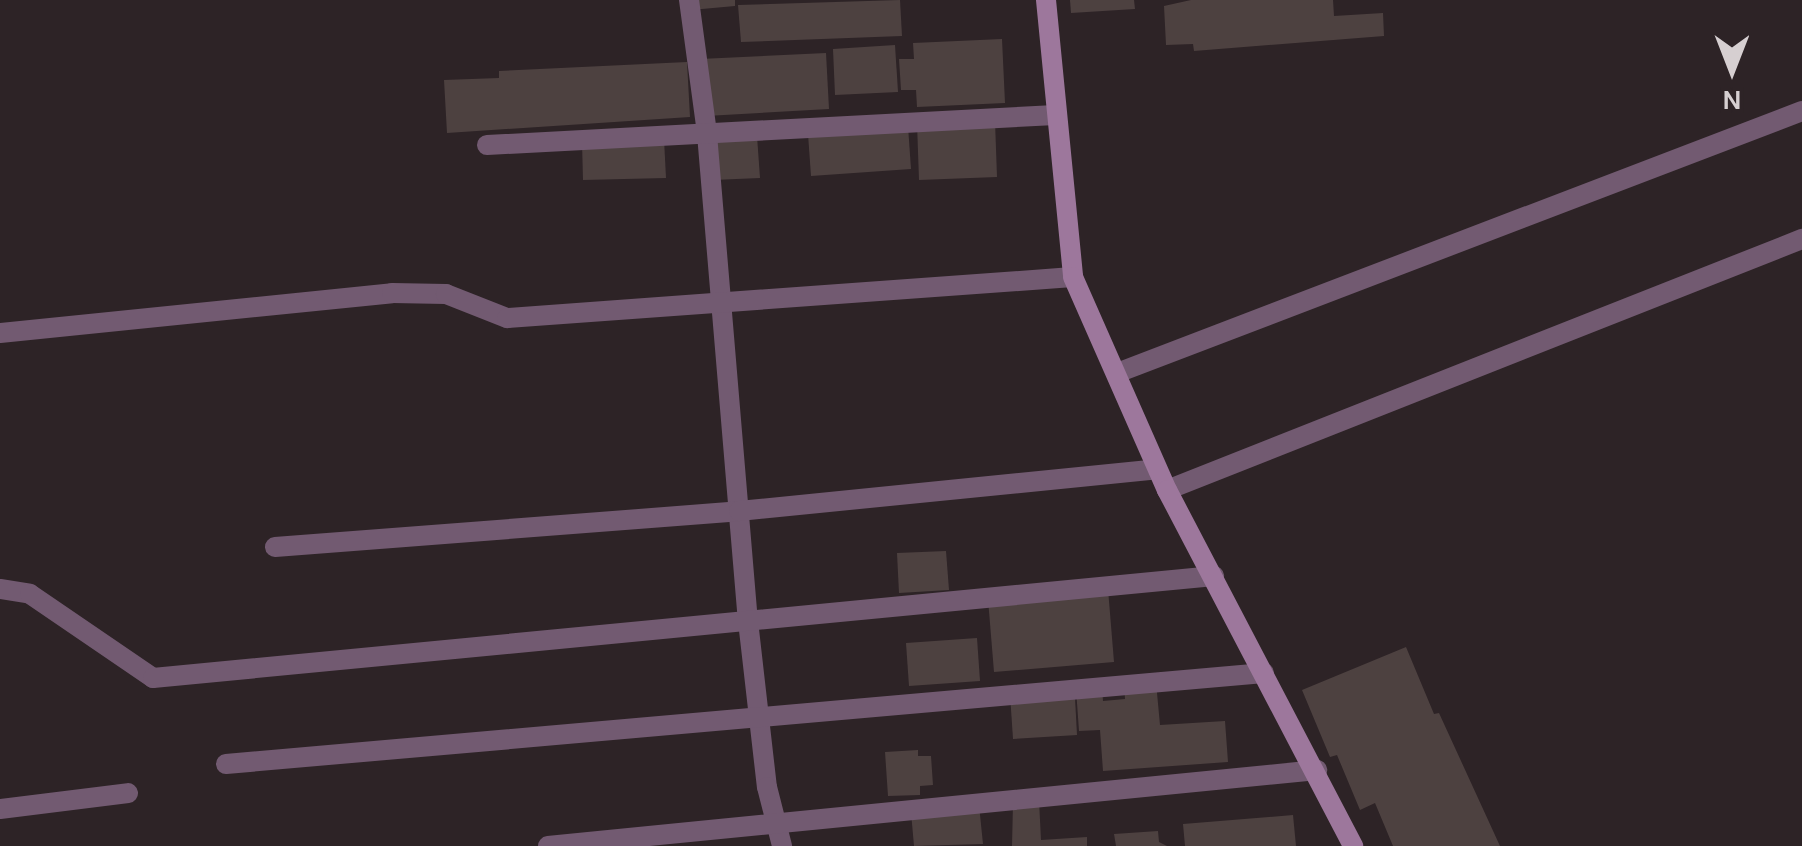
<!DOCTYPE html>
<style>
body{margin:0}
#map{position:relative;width:1802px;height:846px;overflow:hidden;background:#2d2326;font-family:Karla,sans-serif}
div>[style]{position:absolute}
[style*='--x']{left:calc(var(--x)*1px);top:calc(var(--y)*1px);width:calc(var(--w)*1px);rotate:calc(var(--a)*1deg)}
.building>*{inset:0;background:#4d4140}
.street>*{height:20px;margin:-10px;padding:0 10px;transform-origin:10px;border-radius:10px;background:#725a71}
.secondary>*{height:20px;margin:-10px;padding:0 10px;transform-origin:10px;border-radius:10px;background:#9d779c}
span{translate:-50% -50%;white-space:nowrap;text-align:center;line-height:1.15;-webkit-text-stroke:8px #2d2326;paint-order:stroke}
.north{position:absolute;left:1682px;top:20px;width:100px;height:100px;-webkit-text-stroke:8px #2d2326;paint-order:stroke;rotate:180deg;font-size:28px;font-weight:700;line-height:40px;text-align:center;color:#d6cfd1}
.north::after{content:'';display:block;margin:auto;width:35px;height:45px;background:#d6cfd1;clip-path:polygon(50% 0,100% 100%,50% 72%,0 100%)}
</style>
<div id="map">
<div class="building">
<i style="clip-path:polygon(690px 0,735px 0,735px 6px,691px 10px)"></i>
<i style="clip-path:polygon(900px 0,902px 36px,741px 42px,738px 5px)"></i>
<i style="clip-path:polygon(1070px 0,1134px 0,1135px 9px,1071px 13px)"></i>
<i style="clip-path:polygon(1191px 0,1333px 0,1334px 16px,1383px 13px,1384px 36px,1194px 51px,1193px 44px,1166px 45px,1164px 6px)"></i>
<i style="clip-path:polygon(1002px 39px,1005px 103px,917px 107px,916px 90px,901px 90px,899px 59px,914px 59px,913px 43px)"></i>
<i style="clip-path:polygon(895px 45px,898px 92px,835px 95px,833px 49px)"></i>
<i style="clip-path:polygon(826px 53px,829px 109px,706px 116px,700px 59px)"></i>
<i style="clip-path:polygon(687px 62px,690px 117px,447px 133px,444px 80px,499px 78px,499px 71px)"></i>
<i style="clip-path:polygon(995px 121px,997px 177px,919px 180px,917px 123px)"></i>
<i style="clip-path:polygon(908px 126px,911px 169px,811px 176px,808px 134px)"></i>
<i style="clip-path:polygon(757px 136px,760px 178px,713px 180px,711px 138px)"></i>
<i style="clip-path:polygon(664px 139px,666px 178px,583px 180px,582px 142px)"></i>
<i style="clip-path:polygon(946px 551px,949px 590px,899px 593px,897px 553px)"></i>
<i style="clip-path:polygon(1108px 589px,1114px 662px,994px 672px,988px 599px)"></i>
<i style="clip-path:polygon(977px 638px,980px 681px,909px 686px,906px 643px)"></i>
<i style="clip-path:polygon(1406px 647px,1434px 714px,1439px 713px,1500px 846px,1393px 846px,1375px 803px,1360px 810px,1337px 755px,1330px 757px,1302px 690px)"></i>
<i style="clip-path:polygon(1156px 682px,1160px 725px,1225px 721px,1228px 762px,1103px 771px,1100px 730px,1079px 731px,1076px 689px,1102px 687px,1103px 701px,1125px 699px,1124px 684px)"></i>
<i style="clip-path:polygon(1010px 694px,1075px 698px,1077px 735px,1013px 739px)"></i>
<i style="clip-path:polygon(918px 750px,918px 756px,931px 756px,933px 785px,920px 786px,920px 795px,888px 796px,885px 752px)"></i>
<i style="clip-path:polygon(1039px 800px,1041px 840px,1087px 837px,1087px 846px,1012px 846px,1013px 803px)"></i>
<i style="clip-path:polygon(979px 805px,983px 844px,914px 846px,911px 812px)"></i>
<i style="clip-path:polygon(1293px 815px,1296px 846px,1185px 846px,1183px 824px)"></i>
<i style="clip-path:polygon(1158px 831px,1159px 842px,1167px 846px,1116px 846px,1114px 834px)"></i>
</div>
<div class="street">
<i style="--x:689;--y:0;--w:135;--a:82.3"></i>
<i style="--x:707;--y:134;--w:489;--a:85.2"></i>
<i style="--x:748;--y:621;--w:167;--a:83.5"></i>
<i style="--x:767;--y:787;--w:61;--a:75.7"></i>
<i style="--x:487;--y:145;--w:569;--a:-3.02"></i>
<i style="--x:0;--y:333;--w:394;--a:-5.8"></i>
<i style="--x:392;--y:293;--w:54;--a:1.1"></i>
<i style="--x:446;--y:294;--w:66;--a:21.5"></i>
<i style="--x:507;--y:318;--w:567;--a:-4.14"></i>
<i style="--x:1117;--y:373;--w:733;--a:-20.93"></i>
<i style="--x:1167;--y:490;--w:683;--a:-21.57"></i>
<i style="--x:275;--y:547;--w:465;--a:-4.4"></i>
<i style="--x:739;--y:511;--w:420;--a:-5.7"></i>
<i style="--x:0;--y:589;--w:30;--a:9"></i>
<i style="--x:30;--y:594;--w:149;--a:34.3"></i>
<i style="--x:153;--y:678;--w:1066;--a:-5.49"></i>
<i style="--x:226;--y:764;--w:1042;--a:-5.01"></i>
<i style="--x:0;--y:809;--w:129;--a:-7.1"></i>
<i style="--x:548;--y:846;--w:773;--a:-5.64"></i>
</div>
<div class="secondary">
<i style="--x:1046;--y:0;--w:278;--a:84.4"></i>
<i style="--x:1073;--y:277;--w:233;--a:66.2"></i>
<i style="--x:1167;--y:490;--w:402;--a:62.4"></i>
</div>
<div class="north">N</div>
</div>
